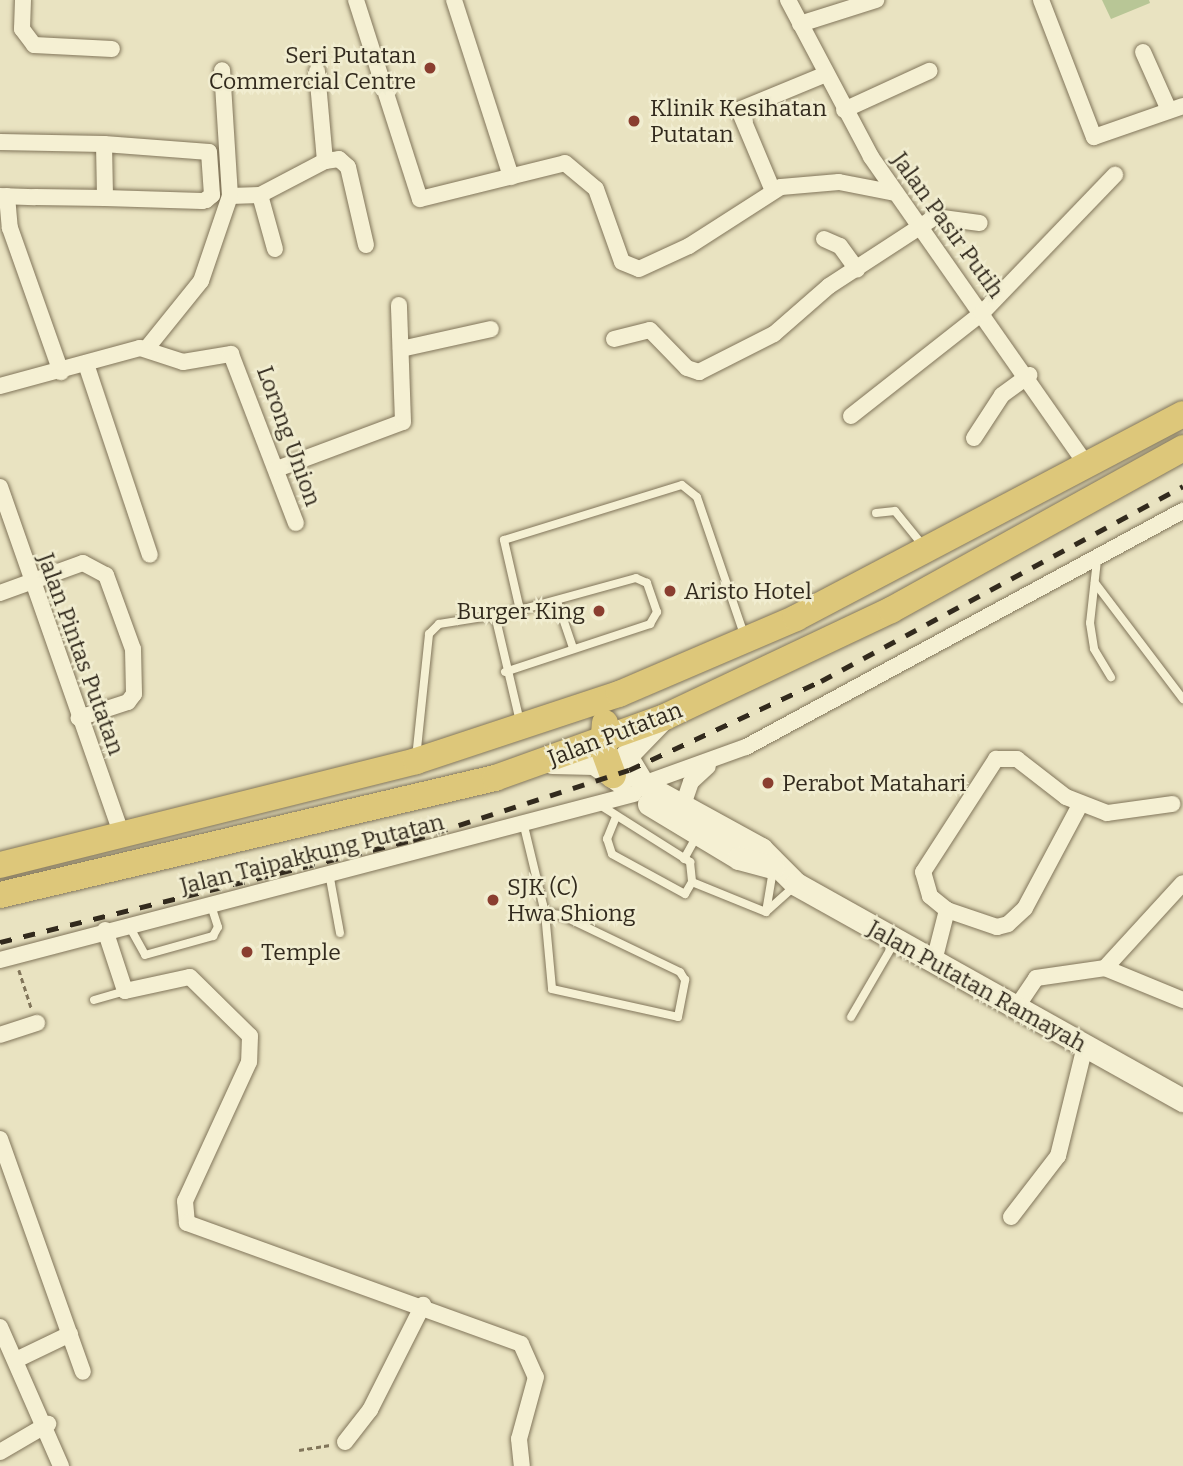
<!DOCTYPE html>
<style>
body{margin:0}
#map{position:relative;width:1183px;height:1466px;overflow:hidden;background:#e9e3c1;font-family:Bitter,serif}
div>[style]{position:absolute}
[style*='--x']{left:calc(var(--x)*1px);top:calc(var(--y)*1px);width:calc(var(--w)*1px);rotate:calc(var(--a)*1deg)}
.green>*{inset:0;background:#b8c696}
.path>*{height:2.5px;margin-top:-1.25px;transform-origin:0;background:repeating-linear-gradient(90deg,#81755a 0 5px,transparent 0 8.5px)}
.roads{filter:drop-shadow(0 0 2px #81755a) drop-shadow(0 0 2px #81755a)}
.service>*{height:8px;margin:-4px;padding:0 4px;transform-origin:4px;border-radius:4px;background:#f5f0d3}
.minor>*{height:16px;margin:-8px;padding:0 8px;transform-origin:8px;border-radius:8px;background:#f5f0d3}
.secondary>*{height:23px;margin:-11.5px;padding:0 11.5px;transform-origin:11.5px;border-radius:11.5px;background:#f5f0d3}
.trunk>*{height:26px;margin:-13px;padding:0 13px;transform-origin:13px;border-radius:13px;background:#ddc77a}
.rail>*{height:4.5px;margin-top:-2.25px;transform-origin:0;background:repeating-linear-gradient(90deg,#322a1d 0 12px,transparent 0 24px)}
.dots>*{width:19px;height:19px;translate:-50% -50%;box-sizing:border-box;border:4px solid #f1edd0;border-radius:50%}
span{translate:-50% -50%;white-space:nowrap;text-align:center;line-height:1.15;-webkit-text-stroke:5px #f1edd0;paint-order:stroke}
.poi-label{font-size:23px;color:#322a1d}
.right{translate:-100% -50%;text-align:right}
.left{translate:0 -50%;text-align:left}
.street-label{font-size:23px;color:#322a1d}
</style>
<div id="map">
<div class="green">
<i style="clip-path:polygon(1102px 0,1149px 0,1150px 3px,1111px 19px)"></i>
</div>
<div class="path">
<i style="--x:19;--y:970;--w:42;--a:72"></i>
<i style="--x:299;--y:1450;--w:33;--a:-9"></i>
</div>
<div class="roads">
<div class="service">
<i style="--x:876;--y:513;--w:19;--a:-6"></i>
<i style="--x:895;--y:511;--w:48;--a:51"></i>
<i style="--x:1097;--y:560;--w:63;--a:96.3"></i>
<i style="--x:1090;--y:623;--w:26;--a:81"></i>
<i style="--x:1094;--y:649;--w:33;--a:59"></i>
<i style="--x:1095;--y:583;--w:146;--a:52.8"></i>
<i style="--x:557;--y:601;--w:50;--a:71.2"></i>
<i style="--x:495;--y:615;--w:25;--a:-11"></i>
<i style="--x:505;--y:672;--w:153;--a:-18.3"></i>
<i style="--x:650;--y:624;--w:14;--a:-60"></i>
<i style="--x:657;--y:612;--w:31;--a:-109"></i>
<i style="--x:647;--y:583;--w:12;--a:-156"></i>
<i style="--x:636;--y:578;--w:120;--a:164.6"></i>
<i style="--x:520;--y:610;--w:72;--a:-102.9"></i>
<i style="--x:504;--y:540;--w:186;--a:-17.2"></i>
<i style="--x:682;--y:485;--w:19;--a:39"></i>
<i style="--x:697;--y:497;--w:145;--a:71.1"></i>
<i style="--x:416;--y:758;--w:125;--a:-84"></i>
<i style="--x:429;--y:634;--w:14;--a:-45"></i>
<i style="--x:439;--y:624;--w:57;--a:-9.1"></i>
<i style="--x:495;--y:615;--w:110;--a:76.8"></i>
<i style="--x:600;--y:805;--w:107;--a:32.3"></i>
<i style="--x:690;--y:862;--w:20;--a:84"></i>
<i style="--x:692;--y:882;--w:14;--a:120"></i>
<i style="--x:685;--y:894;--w:83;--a:-151.3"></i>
<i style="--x:612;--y:854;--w:16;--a:-108"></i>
<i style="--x:607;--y:839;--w:24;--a:-68"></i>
<i style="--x:523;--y:822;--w:94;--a:76.4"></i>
<i style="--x:545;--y:913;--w:76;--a:84.7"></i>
<i style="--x:552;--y:989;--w:129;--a:12.5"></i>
<i style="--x:678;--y:1017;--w:38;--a:-79"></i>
<i style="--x:685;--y:980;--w:9;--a:-122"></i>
<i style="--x:680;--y:972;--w:132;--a:-154.4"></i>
<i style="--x:561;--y:915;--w:16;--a:-173"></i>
<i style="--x:684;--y:859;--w:29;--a:-61"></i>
<i style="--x:329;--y:873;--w:61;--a:79.6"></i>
<i style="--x:692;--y:882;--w:80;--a:22.1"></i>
<i style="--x:768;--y:910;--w:36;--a:-42"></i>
<i style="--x:766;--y:912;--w:43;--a:-80.5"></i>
<i style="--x:128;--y:924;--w:35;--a:61"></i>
<i style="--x:145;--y:955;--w:71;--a:-15.6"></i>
<i style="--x:213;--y:936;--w:10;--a:-61"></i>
<i style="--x:218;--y:927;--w:25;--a:-108"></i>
<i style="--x:94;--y:1000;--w:32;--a:-16"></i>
<i style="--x:851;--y:1017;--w:86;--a:-59.8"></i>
</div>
<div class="minor">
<i style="--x:23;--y:0;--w:29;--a:92"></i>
<i style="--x:22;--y:29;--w:20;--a:53"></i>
<i style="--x:34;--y:45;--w:78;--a:2.9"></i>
<i style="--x:356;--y:0;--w:209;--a:72.2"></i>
<i style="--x:420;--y:199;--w:149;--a:-13.9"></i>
<i style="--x:565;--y:163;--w:40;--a:40"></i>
<i style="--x:596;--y:189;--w:77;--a:70.4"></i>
<i style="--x:622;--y:262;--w:18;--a:22"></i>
<i style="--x:639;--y:269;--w:55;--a:-24.7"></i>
<i style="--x:689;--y:246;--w:109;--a:-32.7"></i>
<i style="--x:781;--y:187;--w:58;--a:-4.9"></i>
<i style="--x:839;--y:182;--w:57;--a:11.1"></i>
<i style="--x:454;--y:0;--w:186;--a:72.1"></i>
<i style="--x:788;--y:0;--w:178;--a:62.1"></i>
<i style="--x:871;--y:157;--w:376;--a:55"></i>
<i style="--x:1041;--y:0;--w:147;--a:68.9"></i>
<i style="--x:1094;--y:137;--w:94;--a:-19.2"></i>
<i style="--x:800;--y:24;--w:80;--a:-17.5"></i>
<i style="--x:1143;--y:52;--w:64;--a:65.9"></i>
<i style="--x:844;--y:110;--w:94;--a:-24.6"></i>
<i style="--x:0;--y:142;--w:104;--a:1.1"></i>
<i style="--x:325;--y:161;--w:14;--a:-8"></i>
<i style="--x:339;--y:159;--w:12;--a:42"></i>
<i style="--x:348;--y:167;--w:80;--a:77"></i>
<i style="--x:773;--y:191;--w:88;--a:-112.8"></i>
<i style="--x:739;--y:110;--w:92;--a:-22.4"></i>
<i style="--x:260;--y:195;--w:56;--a:74.5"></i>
<i style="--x:0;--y:196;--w:35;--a:2"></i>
<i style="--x:35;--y:197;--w:70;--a:0.8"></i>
<i style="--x:105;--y:198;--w:97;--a:1.8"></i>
<i style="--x:202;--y:201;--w:4;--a:-14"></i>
<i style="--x:206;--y:200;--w:8;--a:-40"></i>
<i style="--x:212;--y:195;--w:43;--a:-94"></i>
<i style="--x:209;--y:152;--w:105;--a:-175.6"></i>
<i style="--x:104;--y:144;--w:54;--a:88.9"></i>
<i style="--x:7;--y:196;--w:32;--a:85"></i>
<i style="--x:10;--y:228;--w:153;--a:70.5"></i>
<i style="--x:230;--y:196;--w:30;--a:-2"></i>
<i style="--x:260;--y:195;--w:73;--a:-27.6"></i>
<i style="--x:325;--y:161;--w:90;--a:-95.1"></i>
<i style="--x:824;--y:239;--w:17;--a:24"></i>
<i style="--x:840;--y:246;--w:29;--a:54"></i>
<i style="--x:614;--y:339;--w:37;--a:-14"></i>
<i style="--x:650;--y:330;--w:53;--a:45.8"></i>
<i style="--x:687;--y:368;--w:13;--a:18"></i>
<i style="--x:699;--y:372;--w:84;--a:-26.9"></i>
<i style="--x:774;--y:334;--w:73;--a:-41.1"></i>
<i style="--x:829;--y:286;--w:126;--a:-33.1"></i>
<i style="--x:935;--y:217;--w:45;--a:7.6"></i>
<i style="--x:147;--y:348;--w:86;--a:-51.1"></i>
<i style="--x:201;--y:281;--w:90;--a:-71.2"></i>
<i style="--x:230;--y:196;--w:126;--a:-93.6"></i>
<i style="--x:401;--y:349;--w:92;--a:-12.5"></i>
<i style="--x:86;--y:364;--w:201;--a:71.5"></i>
<i style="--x:0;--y:386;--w:145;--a:-15.2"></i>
<i style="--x:140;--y:348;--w:45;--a:18"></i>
<i style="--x:183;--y:362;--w:49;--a:-9.5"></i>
<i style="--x:231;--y:354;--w:181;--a:69"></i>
<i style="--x:851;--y:416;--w:167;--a:-38.2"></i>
<i style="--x:982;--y:313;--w:192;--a:-46.1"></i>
<i style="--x:974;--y:438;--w:51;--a:-56.9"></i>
<i style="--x:1002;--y:395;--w:34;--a:-36"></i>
<i style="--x:277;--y:469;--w:134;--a:-20.5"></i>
<i style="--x:403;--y:422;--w:117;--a:-92"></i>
<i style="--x:0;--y:487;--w:369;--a:70.7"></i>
<i style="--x:0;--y:593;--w:88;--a:-19.9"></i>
<i style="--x:83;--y:563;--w:26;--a:28"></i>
<i style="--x:106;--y:575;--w:79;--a:70"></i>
<i style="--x:133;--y:649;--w:45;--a:88.7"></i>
<i style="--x:134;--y:694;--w:10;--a:127"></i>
<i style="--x:128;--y:702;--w:52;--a:161.9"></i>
<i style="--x:643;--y:784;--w:109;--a:-19.8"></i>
<i style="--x:746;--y:747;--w:497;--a:-28.4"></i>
<i style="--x:683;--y:805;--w:24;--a:-71"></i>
<i style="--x:691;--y:782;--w:23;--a:-43"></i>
<i style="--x:947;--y:910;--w:53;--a:18.8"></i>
<i style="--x:997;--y:927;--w:11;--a:-15"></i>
<i style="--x:1008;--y:924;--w:23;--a:-43"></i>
<i style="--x:1025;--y:908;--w:117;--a:-61.9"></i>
<i style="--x:105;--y:930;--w:64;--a:71.8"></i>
<i style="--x:125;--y:991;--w:66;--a:-12.2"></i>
<i style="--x:190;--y:977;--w:84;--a:44.5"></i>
<i style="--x:250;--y:1036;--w:26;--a:92"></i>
<i style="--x:249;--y:1062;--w:153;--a:114.7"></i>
<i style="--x:185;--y:1201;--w:22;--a:85"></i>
<i style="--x:187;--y:1223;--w:355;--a:19.9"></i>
<i style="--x:521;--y:1344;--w:36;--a:66"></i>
<i style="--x:536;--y:1377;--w:64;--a:105.3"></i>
<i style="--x:519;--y:1439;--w:27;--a:84"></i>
<i style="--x:0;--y:960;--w:655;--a:-14.67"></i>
<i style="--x:934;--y:961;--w:53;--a:-75.7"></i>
<i style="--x:947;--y:910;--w:22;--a:-141"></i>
<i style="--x:930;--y:896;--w:25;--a:-106"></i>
<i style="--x:923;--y:872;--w:135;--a:-57.1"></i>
<i style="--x:996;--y:759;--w:21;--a:0"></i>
<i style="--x:1017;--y:759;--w:62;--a:37.8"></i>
<i style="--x:1066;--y:797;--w:44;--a:21.3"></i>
<i style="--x:1107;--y:813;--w:66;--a:-7.9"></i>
<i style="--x:1105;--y:968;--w:84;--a:22.3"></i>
<i style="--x:1016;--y:1008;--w:36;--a:-56"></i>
<i style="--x:1036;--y:978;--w:70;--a:-8.2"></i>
<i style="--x:1105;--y:968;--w:115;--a:-47.5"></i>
<i style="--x:0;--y:1035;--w:39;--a:-18"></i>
<i style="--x:0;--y:1139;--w:247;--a:70.4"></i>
<i style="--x:1011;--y:1217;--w:77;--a:-52.4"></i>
<i style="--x:1058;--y:1156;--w:113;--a:-76.2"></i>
<i style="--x:0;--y:1327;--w:152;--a:66.3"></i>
<i style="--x:16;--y:1360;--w:60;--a:-25.7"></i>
<i style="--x:345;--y:1442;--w:41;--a:-52"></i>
<i style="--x:370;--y:1410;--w:118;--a:-63.2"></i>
<i style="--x:0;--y:1452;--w:56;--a:-30.3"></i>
</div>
<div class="secondary">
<i style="--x:659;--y:722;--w:47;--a:134.1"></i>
<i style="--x:626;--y:756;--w:33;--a:59"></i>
<i style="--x:643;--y:784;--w:135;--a:28.8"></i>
<i style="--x:761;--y:849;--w:49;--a:45"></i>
<i style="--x:796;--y:884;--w:443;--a:29.2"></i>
<i style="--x:552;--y:762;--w:42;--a:1.4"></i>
<i style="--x:594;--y:763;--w:32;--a:35"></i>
<i style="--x:649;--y:804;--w:105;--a:31"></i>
<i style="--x:739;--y:858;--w:35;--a:15"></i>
</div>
<div class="trunk">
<i style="--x:605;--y:723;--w:25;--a:95"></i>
<i style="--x:603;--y:748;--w:29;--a:70"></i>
<i style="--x:0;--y:865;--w:429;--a:-14"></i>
<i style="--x:416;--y:761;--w:214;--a:-18.3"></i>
<i style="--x:619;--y:694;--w:193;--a:-23.2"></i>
<i style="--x:796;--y:618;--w:437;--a:-27.8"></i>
<i style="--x:0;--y:895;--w:509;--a:-13.3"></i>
<i style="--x:495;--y:778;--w:181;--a:-19.7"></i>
<i style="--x:665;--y:717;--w:250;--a:-25.3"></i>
<i style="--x:891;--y:610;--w:334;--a:-29"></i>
</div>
</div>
<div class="rail">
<i style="--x:0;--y:942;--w:425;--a:-13.9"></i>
<i style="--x:413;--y:840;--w:227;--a:-18"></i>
<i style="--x:629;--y:770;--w:212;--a:-24.9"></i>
<i style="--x:821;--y:681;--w:411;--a:-28.3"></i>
</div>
<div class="dots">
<i style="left:430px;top:68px;background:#8a3e30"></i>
<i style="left:634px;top:121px;background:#8a3e30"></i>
<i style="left:670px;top:591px;background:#8a3e30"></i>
<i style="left:599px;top:611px;background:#8a3e30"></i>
<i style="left:768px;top:783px;background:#8a3e30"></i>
<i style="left:493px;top:900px;background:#8a3e30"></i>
<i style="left:247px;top:952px;background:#8a3e30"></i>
</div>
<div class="poi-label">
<span class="right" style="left:416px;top:68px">Seri Putatan<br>Commercial Centre</span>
<span class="left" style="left:650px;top:121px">Klinik Kesihatan<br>Putatan</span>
<span class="left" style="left:684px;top:591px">Aristo Hotel</span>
<span class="right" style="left:585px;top:611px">Burger King</span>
<span class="left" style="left:782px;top:783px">Perabot Matahari</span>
<span class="left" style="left:507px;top:900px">SJK (C)<br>Hwa Shiong</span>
<span class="left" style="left:261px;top:952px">Temple</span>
</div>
<div class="street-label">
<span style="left:948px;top:225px;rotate:54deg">Jalan Pasir Putih</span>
<span style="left:289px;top:436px;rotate:70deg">Lorong Union</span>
<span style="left:81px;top:654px;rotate:70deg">Jalan Pintas Putatan</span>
<span style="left:615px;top:734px;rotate:-21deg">Jalan Putatan</span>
<span style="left:312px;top:854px;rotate:-14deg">Jalan Taipakkung Putatan</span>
<span style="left:977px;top:986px;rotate:29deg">Jalan Putatan Ramayah</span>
</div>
</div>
